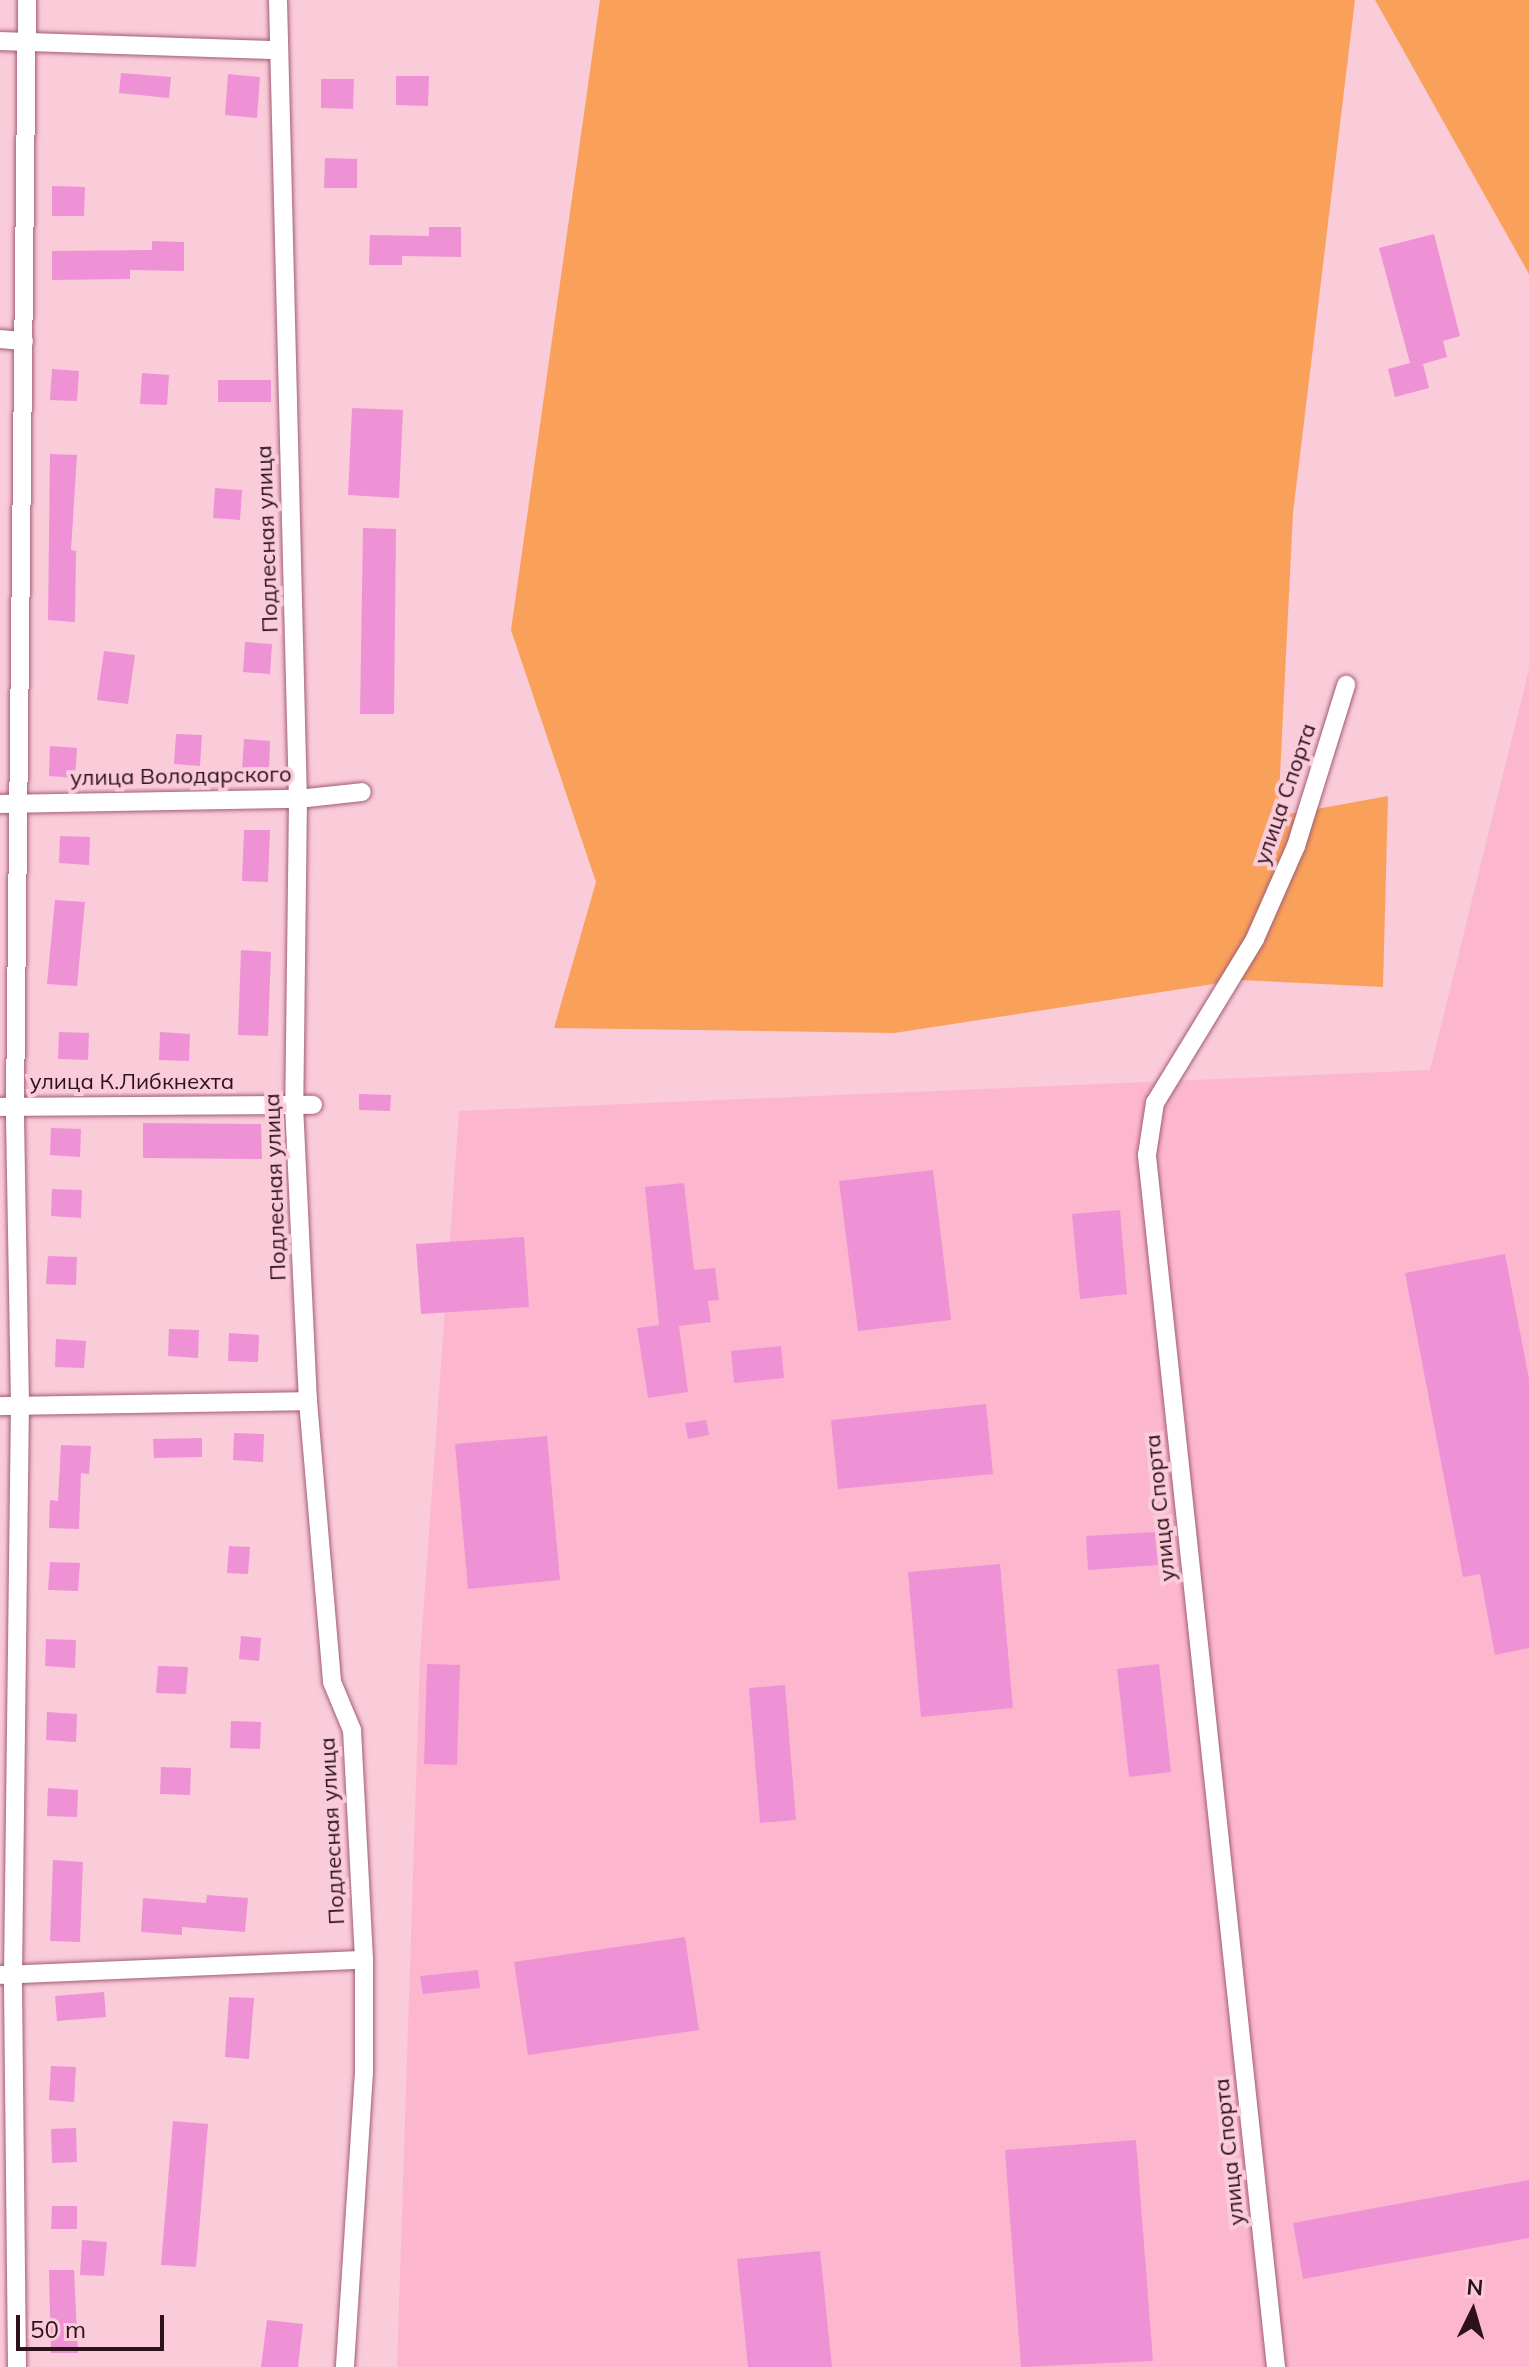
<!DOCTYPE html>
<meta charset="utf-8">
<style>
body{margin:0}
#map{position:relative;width:1529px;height:2367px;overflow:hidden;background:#facbd9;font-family:Mulish,sans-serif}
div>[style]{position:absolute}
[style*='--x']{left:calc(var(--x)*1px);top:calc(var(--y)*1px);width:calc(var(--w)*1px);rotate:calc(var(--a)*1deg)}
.built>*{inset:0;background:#fcb7ce}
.green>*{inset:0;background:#f9a15a}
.building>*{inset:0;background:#ee92d5}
.roads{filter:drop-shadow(0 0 2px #a25d76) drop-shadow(0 0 2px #a25d76)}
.street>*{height:18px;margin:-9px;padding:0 9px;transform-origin:9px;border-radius:9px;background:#fff}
span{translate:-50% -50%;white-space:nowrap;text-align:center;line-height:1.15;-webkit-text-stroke:8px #facbd9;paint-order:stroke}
.street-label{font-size:22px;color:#2d111c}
.north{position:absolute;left:1433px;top:2271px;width:80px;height:80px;-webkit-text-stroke:6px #facbd9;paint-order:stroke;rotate:5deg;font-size:22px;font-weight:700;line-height:32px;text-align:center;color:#2d111c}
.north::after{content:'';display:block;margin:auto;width:28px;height:36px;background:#2d111c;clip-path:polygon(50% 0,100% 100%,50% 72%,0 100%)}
.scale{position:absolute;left:16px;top:2315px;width:148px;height:36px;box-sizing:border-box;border:4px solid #2d111c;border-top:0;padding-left:10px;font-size:24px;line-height:28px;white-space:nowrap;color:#2d111c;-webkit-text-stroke:6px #facbd9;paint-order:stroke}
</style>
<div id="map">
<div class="built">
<i style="clip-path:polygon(1529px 669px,1529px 2367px,397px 2367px,420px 1658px,459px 1111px,1430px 1070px)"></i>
</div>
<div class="green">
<i style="clip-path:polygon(600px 0,1355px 0,1293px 513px,1278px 816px,1388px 796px,1383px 987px,1240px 980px,894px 1033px,554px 1028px,596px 882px,511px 630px)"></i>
<i style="clip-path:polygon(1375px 0,1529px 0,1529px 274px)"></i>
</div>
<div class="building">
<i style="clip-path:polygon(121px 73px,171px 77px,169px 98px,119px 93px)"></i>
<i style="clip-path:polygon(228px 74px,260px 77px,257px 118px,225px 115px)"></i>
<i style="clip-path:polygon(396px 76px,429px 76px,428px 106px,396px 105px)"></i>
<i style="clip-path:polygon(321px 79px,354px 79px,353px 109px,321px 108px)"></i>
<i style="clip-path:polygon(325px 158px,357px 159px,357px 188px,324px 188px)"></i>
<i style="clip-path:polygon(52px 186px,85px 187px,84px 216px,52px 216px)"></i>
<i style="clip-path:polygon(429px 227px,461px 227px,461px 257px,402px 256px,402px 265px,369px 265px,370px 235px,429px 236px)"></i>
<i style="clip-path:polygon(1434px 234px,1460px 336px,1443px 341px,1447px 357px,1423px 364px,1429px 388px,1395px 397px,1388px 369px,1410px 363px,1379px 248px)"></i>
<i style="clip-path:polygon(152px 241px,184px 242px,184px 271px,130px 270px,130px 279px,52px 280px,52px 251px,152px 250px)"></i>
<i style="clip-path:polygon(52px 369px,79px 371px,77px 401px,50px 400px)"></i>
<i style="clip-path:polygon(142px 373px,169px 375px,167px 405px,140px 404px)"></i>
<i style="clip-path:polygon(218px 380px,271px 380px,271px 402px,218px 402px)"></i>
<i style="clip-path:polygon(352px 408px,403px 410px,399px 498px,348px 495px)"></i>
<i style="clip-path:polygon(50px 454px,77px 455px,71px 550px,76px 551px,75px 622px,48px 620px)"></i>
<i style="clip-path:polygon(215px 488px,242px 490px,240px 520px,213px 518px)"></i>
<i style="clip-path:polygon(363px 528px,396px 529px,394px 714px,360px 714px)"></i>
<i style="clip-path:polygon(245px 642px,272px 644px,270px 674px,243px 672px)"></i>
<i style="clip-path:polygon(104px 651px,135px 655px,128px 704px,97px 700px)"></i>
<i style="clip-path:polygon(176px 734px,202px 735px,200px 766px,174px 764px)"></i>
<i style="clip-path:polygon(244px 739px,270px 741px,269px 771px,242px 769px)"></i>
<i style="clip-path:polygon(50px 746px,77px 748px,75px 778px,49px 776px)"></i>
<i style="clip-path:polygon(244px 830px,270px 830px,268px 882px,242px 881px)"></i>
<i style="clip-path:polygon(60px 836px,90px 837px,89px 865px,59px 863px)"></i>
<i style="clip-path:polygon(55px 900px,85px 902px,77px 986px,47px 984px)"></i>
<i style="clip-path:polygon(241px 950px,271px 952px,268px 1036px,238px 1035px)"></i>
<i style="clip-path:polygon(59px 1032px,89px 1033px,88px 1060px,58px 1059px)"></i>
<i style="clip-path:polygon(160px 1032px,190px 1034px,189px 1061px,159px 1060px)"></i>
<i style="clip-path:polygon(359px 1094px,391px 1095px,390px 1111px,359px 1110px)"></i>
<i style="clip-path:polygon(143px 1123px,261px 1124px,262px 1159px,143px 1158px)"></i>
<i style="clip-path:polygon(51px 1128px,81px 1129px,80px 1157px,50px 1155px)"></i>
<i style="clip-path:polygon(933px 1170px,951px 1320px,858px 1331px,839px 1181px)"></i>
<i style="clip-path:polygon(684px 1183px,694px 1270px,715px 1268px,719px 1300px,708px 1301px,711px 1322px,679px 1326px,688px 1392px,648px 1398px,637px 1328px,659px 1325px,645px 1187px)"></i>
<i style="clip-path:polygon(52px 1189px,82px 1190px,81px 1218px,51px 1216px)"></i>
<i style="clip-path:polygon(1120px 1210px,1127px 1294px,1080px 1299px,1072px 1214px)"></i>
<i style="clip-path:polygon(524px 1237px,529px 1307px,421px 1314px,416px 1244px)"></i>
<i style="clip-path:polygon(1505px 1254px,1529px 1379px,1529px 1648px,1495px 1655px,1480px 1574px,1463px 1577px,1405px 1273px)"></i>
<i style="clip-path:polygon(48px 1256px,77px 1257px,76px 1285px,46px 1284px)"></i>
<i style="clip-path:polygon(169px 1329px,199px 1330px,198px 1358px,168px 1356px)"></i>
<i style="clip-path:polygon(229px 1333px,259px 1335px,258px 1362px,228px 1361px)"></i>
<i style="clip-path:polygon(56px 1339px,86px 1341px,84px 1368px,55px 1367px)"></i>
<i style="clip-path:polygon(781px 1346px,784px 1378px,734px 1383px,731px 1351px)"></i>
<i style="clip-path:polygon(986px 1404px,993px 1474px,838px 1489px,831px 1420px)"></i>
<i style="clip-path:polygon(706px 1420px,709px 1435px,688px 1439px,685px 1423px)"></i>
<i style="clip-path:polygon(234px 1433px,264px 1434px,263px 1462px,233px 1460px)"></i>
<i style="clip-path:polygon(547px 1436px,560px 1580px,468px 1589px,455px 1444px)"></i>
<i style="clip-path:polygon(202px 1438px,202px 1457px,154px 1458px,153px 1439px)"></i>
<i style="clip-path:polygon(61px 1445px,91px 1446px,89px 1474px,81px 1473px,79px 1529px,49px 1528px,50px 1500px,58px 1501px)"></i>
<i style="clip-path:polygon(1156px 1532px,1158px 1565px,1088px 1570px,1086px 1536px)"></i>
<i style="clip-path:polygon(229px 1546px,250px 1547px,248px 1574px,227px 1573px)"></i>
<i style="clip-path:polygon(50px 1562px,80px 1563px,78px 1591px,48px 1590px)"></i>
<i style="clip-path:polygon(1000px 1564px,1013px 1708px,921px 1717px,908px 1572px)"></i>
<i style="clip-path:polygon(241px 1636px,261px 1638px,259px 1661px,239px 1659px)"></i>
<i style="clip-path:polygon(46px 1639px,76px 1640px,75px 1668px,45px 1666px)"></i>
<i style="clip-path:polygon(427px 1664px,460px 1665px,457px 1765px,424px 1764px)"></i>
<i style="clip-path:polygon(1159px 1664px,1171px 1772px,1129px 1777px,1117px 1669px)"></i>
<i style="clip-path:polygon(158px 1666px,188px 1667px,186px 1694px,156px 1693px)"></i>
<i style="clip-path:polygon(785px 1685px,796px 1820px,760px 1823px,749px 1688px)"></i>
<i style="clip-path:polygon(47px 1712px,77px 1714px,76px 1742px,46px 1740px)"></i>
<i style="clip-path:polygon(231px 1721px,261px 1722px,260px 1749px,230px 1748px)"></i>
<i style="clip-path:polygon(161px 1767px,191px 1768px,190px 1795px,160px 1794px)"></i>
<i style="clip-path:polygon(48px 1788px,78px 1790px,77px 1817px,47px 1816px)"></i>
<i style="clip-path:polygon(53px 1860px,83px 1862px,80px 1942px,50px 1941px)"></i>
<i style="clip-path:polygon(207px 1895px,248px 1898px,245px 1932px,182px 1927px,182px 1935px,141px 1932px,143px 1898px,206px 1903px)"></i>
<i style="clip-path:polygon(685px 1937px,699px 2030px,528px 2055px,514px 1962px)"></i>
<i style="clip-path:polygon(478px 1970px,480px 1988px,423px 1994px,420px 1976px)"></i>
<i style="clip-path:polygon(104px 1992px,106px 2017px,57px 2021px,55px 1996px)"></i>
<i style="clip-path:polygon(229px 1997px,254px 1998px,249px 2059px,225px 2057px)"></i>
<i style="clip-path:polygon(51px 2066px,76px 2067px,74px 2102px,49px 2100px)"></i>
<i style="clip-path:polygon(173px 2121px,208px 2124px,196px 2267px,161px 2265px)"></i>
<i style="clip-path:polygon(76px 2128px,77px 2162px,52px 2163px,51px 2129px)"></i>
<i style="clip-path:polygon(1136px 2140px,1153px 2361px,1021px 2367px,1005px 2150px)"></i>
<i style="clip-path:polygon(1529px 2180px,1529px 2238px,1303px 2279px,1293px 2223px)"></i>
<i style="clip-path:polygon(52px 2206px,77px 2206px,77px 2229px,51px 2229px)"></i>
<i style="clip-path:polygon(82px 2240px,107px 2242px,104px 2276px,80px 2275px)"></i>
<i style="clip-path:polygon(820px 2251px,832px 2367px,748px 2367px,737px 2259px)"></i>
<i style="clip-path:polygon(49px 2270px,74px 2270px,78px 2353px,51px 2353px)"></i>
<i style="clip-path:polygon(267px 2320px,303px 2324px,298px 2367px,261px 2367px)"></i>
</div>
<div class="roads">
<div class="street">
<i style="--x:278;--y:0;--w:799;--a:88.57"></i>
<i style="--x:298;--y:799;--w:306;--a:90.7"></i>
<i style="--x:294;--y:1105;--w:296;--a:87.3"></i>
<i style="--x:308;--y:1401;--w:282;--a:85.1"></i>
<i style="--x:332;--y:1682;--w:52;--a:67.4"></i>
<i style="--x:352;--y:1730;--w:230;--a:87"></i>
<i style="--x:364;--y:1960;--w:112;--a:90"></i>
<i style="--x:364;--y:2072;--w:296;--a:93.7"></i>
<i style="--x:0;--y:41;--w:277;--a:1.9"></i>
<i style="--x:0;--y:339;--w:24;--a:5"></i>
<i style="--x:0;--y:804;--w:298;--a:-1"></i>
<i style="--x:298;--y:799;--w:64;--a:-6.2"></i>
<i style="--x:0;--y:1107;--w:313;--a:-0.4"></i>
<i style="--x:0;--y:1406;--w:308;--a:-0.9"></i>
<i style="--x:0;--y:1975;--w:364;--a:-2.4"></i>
<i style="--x:17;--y:2367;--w:392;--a:-90.6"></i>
<i style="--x:13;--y:1975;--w:571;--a:-89.3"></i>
<i style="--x:20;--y:1404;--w:297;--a:-91"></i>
<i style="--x:15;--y:1107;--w:1107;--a:-89.38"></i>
<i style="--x:1276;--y:2367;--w:1219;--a:-96.08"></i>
<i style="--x:1147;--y:1155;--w:53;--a:-81.3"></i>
<i style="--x:1155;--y:1103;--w:192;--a:-58.6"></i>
<i style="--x:1255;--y:939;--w:102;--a:-66.2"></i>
<i style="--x:1296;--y:846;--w:169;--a:-72.7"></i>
</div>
</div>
<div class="street-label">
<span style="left:267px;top:539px;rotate:-92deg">Подлесная улица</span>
<span style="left:181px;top:776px;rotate:-1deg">улица Володарского</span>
<span style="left:1285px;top:794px;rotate:-71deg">улица Спорта</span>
<span style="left:132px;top:1082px">улица К.Либкнехта</span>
<span style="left:275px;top:1187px;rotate:-92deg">Подлесная улица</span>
<span style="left:1160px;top:1508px;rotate:-96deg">улица Спорта</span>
<span style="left:332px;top:1831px;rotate:-93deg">Подлесная улица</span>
<span style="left:1229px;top:2152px;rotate:-96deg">улица Спорта</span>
</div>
<div class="north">N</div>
<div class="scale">50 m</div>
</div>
